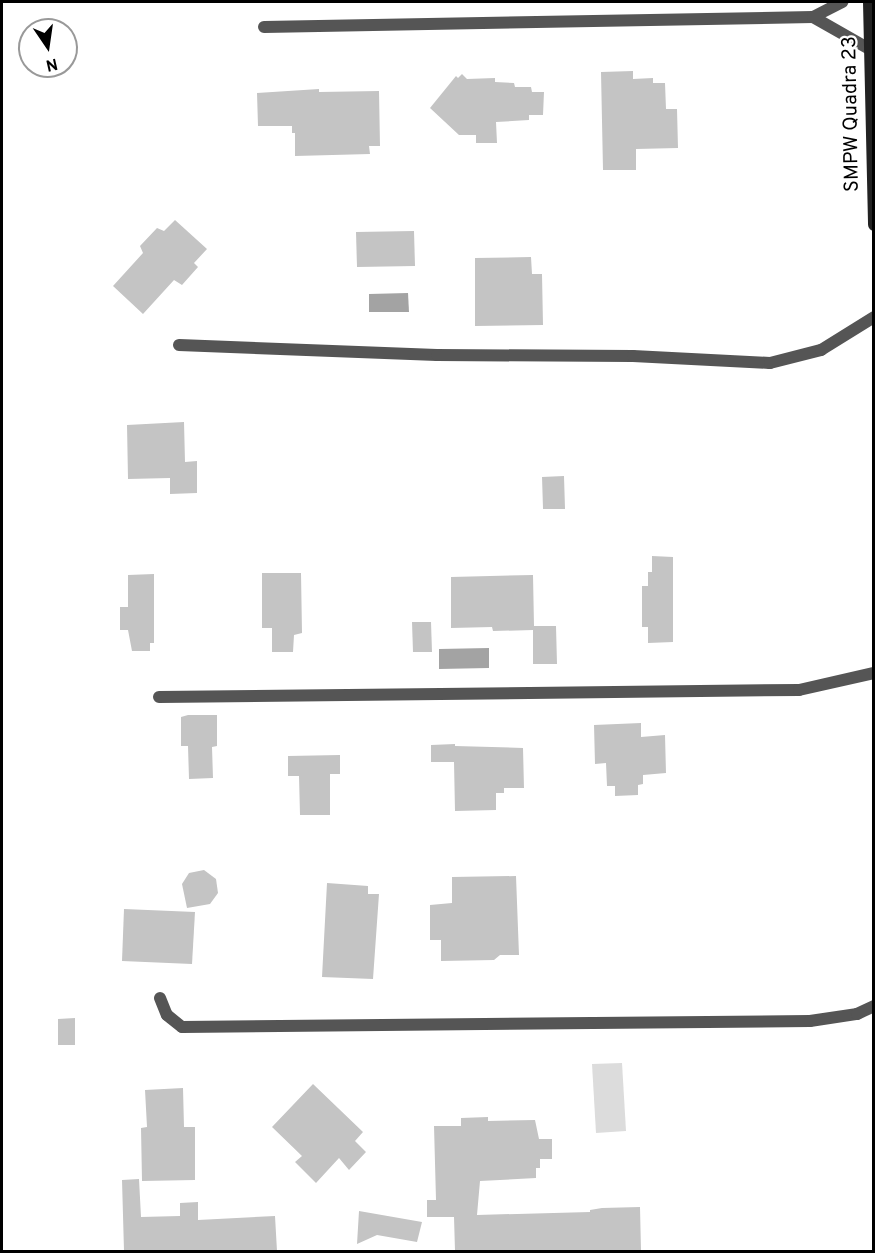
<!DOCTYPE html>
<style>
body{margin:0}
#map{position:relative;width:875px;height:1253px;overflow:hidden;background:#fff;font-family:Overpass,sans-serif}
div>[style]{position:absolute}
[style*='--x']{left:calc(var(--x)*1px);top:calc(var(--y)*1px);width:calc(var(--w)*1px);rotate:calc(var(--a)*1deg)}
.green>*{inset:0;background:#dcdcdc}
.water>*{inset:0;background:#a3a3a3}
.building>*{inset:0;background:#c4c4c4}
.street>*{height:12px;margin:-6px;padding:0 6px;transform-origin:6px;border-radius:6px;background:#555}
.secondary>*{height:12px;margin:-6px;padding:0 6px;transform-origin:6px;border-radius:6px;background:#222}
span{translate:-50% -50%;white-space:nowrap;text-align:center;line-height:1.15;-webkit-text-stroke:4.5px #fff;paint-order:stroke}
.street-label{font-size:20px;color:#000}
.frame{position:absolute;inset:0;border:3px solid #000;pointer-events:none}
.north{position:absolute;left:18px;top:18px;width:60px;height:60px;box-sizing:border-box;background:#fff;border:2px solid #999;border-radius:50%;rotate:167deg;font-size:16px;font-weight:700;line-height:24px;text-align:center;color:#000}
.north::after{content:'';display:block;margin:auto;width:21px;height:27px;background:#000;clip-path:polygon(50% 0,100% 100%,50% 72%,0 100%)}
</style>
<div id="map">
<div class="green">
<i style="clip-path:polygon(622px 1063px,626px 1131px,596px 1133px,592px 1064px)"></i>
</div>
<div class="water">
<i style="clip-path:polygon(408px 293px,409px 312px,369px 312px,369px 294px)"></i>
<i style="clip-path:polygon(489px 648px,489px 668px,439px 669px,439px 649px)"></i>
</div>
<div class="building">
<i style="clip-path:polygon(633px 71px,633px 79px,653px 78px,653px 83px,665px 83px,666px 109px,677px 109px,678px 148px,636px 149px,636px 170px,603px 170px,601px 72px)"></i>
<i style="clip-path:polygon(462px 74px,467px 79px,495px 78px,495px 82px,514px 83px,515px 87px,531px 87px,532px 92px,544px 92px,543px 115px,529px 115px,529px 120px,496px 122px,497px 143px,476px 143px,476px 135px,459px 135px,430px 108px,456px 76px,458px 78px)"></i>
<i style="clip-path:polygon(319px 89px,319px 92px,379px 91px,380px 146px,369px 146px,370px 154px,295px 156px,295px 133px,292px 133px,292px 126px,258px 126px,257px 93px)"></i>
<i style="clip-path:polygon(175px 220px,207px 249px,194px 263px,198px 267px,182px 285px,174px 280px,143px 314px,113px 286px,143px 253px,140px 246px,157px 228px,164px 231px)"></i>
<i style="clip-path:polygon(414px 231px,415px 266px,357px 267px,356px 232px)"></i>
<i style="clip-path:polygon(531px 257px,532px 274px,542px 274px,543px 325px,475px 326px,475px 258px)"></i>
<i style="clip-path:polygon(184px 422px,185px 462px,197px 461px,197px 493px,170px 494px,170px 478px,128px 479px,127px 425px)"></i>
<i style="clip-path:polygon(564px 476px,565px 509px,543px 509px,542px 477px)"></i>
<i style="clip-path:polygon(652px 556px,673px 557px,673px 642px,648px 643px,648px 627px,642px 627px,642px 586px,648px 586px,648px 572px,652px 572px)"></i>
<i style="clip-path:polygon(262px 573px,301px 573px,302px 633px,294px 635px,293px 652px,272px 652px,272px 628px,262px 628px)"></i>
<i style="clip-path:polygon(154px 574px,154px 643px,150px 643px,150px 651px,132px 651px,128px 630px,120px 630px,120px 607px,128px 607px,128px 575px)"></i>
<i style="clip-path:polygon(533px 575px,534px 626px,556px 626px,557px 664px,533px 664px,533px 630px,493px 631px,492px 627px,451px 628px,451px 577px)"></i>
<i style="clip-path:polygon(412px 622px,431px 622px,432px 652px,413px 652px)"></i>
<i style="clip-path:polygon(188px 715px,217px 715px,217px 746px,212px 747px,213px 778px,189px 779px,188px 746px,181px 746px,181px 717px)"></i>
<i style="clip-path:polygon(641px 723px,641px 737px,665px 735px,666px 773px,643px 775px,643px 784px,638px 785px,638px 795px,615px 796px,615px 786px,607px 786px,606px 763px,595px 764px,594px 725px)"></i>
<i style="clip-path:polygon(455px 744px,455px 746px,523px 748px,524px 788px,504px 788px,504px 793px,496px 793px,496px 810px,455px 811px,454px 762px,431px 762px,431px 745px)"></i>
<i style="clip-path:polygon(340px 755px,340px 774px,330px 774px,330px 815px,300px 815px,299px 776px,288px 776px,288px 756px)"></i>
<i style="clip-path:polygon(204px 870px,216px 879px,218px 893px,210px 904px,187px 908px,182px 884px,189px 873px)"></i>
<i style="clip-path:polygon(516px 876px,519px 955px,500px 955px,494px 960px,441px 961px,441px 940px,430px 940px,430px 905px,452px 903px,452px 877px)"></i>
<i style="clip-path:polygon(327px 883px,368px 886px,368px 894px,379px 894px,373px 979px,322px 977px)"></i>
<i style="clip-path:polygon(124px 909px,195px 912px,192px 964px,122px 961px)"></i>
<i style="clip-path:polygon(75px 1018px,75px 1045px,58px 1045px,58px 1019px)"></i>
<i style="clip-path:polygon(313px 1084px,363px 1132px,355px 1141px,366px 1152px,349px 1170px,339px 1158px,316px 1183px,295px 1162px,302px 1156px,272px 1127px)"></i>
<i style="clip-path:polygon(183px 1088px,184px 1127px,195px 1127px,195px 1180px,142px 1181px,141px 1128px,147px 1127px,145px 1090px)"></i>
<i style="clip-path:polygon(488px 1117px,488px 1121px,535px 1120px,539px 1139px,552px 1139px,552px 1159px,540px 1159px,540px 1168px,536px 1168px,536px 1178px,480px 1181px,477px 1215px,590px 1212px,590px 1210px,602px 1208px,640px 1207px,641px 1251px,455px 1251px,454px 1217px,427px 1217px,427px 1200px,436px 1200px,434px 1126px,461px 1126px,461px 1118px)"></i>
<i style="clip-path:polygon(139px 1179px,141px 1217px,180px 1216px,180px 1203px,198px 1202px,198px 1220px,275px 1216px,277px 1251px,124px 1251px,122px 1180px)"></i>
<i style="clip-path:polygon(359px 1211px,422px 1222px,417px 1242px,377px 1235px,357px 1244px)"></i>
</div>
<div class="street">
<i style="--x:813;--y:17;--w:67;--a:29.6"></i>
<i style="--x:264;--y:27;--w:549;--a:-1.04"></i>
<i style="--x:813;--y:17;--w:33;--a:-27"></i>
<i style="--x:179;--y:345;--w:258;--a:2.2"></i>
<i style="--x:437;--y:355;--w:196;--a:0.3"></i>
<i style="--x:633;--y:356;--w:137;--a:2.9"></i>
<i style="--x:770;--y:363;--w:53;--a:-14.3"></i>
<i style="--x:821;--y:350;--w:62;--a:-31.9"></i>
<i style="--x:159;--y:697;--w:640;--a:-0.63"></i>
<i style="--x:799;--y:690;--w:77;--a:-12.8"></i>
<i style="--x:160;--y:998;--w:18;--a:68"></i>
<i style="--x:167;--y:1015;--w:19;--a:39"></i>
<i style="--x:182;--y:1027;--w:628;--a:-0.55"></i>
<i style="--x:810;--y:1021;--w:48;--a:-8.5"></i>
<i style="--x:857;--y:1014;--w:19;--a:-25"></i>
</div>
<div class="secondary">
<i style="--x:869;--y:2;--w:223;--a:88.7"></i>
</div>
<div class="street-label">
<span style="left:852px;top:114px;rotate:-91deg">SMPW Quadra 23</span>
</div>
<div class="frame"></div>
<div class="north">N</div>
</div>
